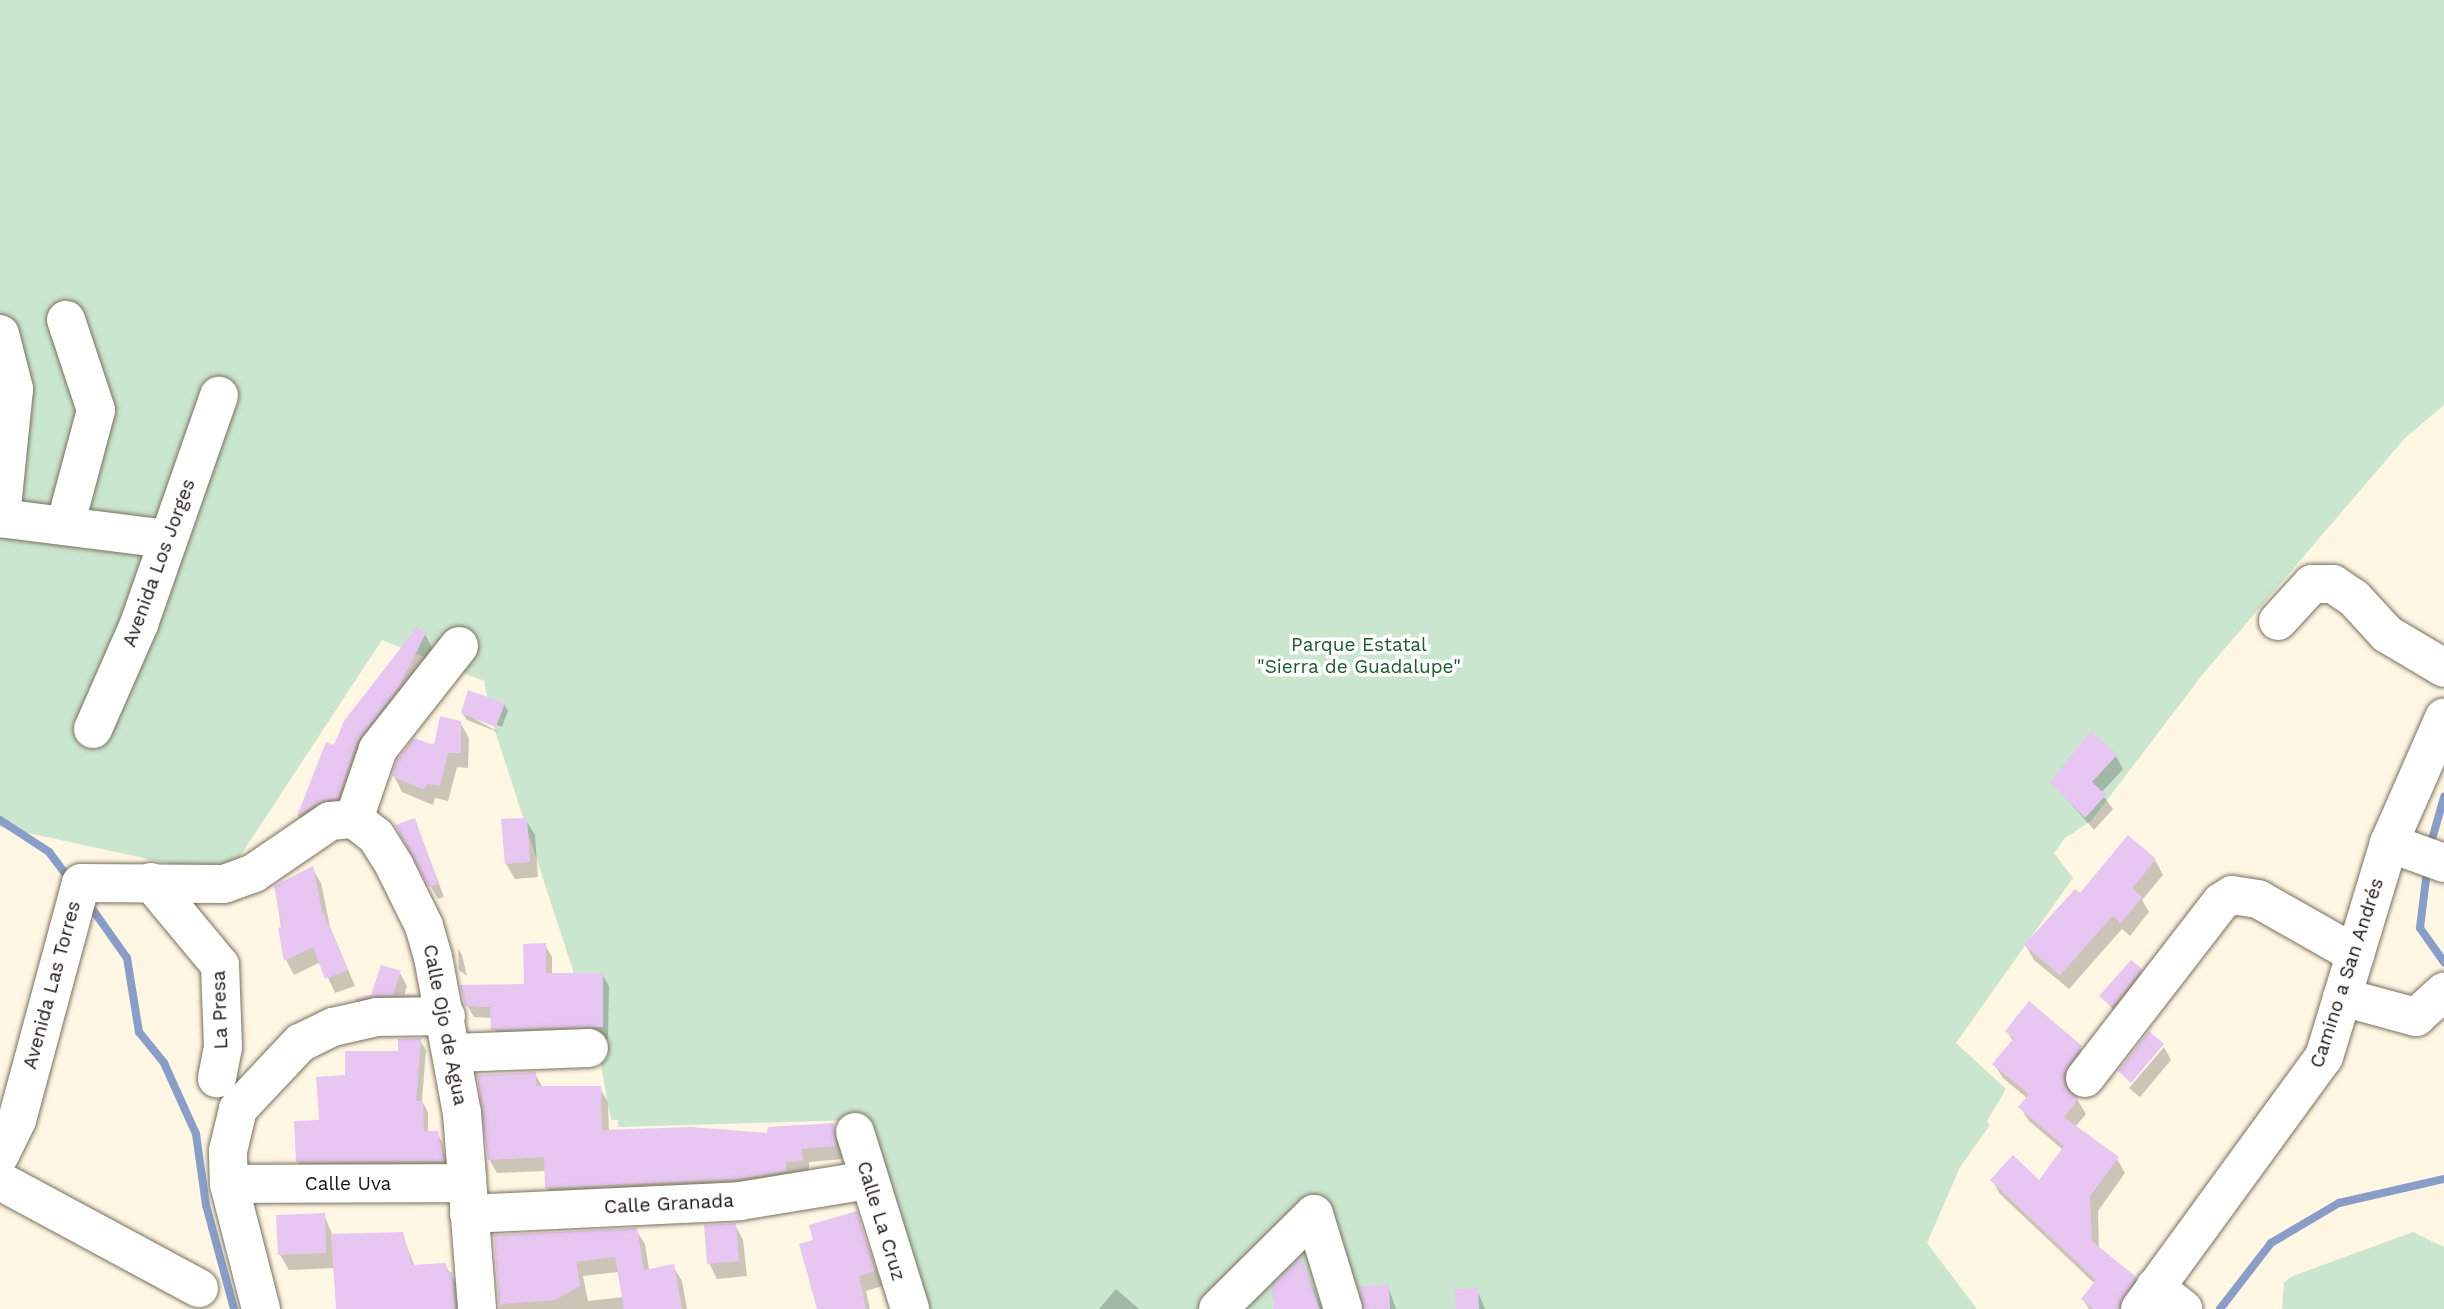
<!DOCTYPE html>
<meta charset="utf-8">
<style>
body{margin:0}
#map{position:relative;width:2444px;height:1309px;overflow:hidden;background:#fff6e4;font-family:"Work Sans",sans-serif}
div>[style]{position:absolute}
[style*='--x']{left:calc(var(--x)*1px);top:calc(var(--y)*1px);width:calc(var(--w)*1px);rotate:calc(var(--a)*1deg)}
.green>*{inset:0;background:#cae6ce}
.shadow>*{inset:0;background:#0003}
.stream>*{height:8px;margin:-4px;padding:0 4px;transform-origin:4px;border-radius:4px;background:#889dc7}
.building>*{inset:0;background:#e7c7f1}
.roads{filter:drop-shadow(0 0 2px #7a705d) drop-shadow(0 0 2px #7a705d)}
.minor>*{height:38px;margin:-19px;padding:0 19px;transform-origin:19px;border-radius:19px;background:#fff}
span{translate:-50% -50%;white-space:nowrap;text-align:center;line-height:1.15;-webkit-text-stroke:7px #fff;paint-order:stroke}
.street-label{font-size:19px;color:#19150e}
.park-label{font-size:19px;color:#1c592c}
</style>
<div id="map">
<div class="green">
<i style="clip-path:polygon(0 0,2444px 0,2444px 405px,2405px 438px,2203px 674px,2091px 821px,2065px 838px,2054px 853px,2073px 878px,1956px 1043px,2006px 1089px,1987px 1121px,1990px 1125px,1960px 1167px,1927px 1243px,1977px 1309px,915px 1309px,855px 1120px,618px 1127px,618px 1120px,611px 1120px,597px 1044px,494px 728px,484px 681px,382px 640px,227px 876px,0 827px)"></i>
<i style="clip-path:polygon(2413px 1232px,2444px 1247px,2444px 1309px,2282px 1309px,2284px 1282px,2293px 1276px)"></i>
</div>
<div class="shadow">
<i style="clip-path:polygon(425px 634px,432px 648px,345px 811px,306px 828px,298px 816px,327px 744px,335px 747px)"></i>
<i style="clip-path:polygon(504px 704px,508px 711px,502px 727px,465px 713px,500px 733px,467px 720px,462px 713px)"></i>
<i style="clip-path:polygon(460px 722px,469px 738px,468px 768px,457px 767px,448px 801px,435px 798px,433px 805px,402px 792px,394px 776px)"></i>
<i style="clip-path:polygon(2116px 756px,2123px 769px,2101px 793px,2113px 809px,2094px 830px,2052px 782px)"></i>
<i style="clip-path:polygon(415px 820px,444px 897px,438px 899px,397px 826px)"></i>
<i style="clip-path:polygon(526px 820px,535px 835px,538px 877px,515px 879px,506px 864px)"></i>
<i style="clip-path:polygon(2155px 860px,2163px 875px,2142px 900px,2149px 912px,2130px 936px,2122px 929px,2069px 989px,2034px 960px,2026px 946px)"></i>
<i style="clip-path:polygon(312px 868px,321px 883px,330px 927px,355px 986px,335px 993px,321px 962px,294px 975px,286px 960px,275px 887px)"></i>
<i style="clip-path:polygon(545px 945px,552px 957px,552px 974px,602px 974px,609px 986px,608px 1039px,499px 1041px,492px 1018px,474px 1017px,467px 1005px,526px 986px)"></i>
<i style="clip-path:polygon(458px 948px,462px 955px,467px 976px,459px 970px)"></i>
<i style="clip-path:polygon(2141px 970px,2147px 982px,2120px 1017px,2101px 996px)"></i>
<i style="clip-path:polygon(400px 973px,407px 986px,404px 996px,417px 996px,423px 1007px,362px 1011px,355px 999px,372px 997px)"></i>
<i style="clip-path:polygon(2007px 1031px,2080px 1048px,2089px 1062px,2071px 1089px,2086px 1114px,2075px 1127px,2117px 1159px,2125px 1173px,2098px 1211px,2099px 1249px,2135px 1278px,2143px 1293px,2131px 1309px,2089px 1309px,2083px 1299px,2095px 1284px,2000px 1194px,1992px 1180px,2039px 1183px,2063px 1150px,2029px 1121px,2020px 1107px,2028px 1099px,2003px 1078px,1994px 1064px,2013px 1041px)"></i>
<i style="clip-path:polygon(420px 1040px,426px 1050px,422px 1101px,428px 1112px,428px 1133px,437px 1133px,442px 1142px,448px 1171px,304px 1171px,298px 1161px,347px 1077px)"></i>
<i style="clip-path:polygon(2164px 1047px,2171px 1060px,2140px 1097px,2129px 1088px)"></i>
<i style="clip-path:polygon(535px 1074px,543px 1088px,600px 1088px,608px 1102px,609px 1131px,769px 1134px,833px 1125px,841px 1139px,843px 1159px,809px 1162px,809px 1174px,793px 1185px,555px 1202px,547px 1188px,546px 1171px,497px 1173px,489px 1159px)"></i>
<i style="clip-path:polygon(856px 1213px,882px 1286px,866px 1291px,870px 1309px,818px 1309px,815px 1241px)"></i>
<i style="clip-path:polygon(324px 1215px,333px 1236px,402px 1234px,415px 1267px,445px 1265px,460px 1289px,462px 1309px,337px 1309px,335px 1268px,289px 1270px,280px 1255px)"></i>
<i style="clip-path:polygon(735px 1225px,743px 1240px,747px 1276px,717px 1279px,709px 1263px)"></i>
<i style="clip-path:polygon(evenodd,636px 1230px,645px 1244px,649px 1270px,673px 1266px,682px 1281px,687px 1309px,500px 1309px,496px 1236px,636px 1230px,619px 1272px,623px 1297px,588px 1301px,583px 1276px,619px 1272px)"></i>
<i style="clip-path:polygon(1301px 1260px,1322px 1309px,1275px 1309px)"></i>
<i style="clip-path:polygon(1388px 1286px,1396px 1309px,1365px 1309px)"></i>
<i style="clip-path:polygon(1116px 1289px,1139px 1309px,1099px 1309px)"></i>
<i style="clip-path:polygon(1477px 1290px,1485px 1309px,1456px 1309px)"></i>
</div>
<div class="stream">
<i style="--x:0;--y:820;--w:59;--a:33.1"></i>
<i style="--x:49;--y:852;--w:36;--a:53"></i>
<i style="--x:2433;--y:836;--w:41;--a:-74.2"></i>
<i style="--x:2426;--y:879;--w:49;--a:97"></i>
<i style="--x:2420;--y:928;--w:42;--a:54.8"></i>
<i style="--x:88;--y:903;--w:67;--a:54.7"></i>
<i style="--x:127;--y:958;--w:75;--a:80.8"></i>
<i style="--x:139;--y:1032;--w:40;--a:51"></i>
<i style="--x:164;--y:1063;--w:78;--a:65.7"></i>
<i style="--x:196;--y:1134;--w:72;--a:82"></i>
<i style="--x:206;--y:1205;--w:108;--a:74.9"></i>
<i style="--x:2220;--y:1309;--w:83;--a:-52.3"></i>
<i style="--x:2271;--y:1243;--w:79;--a:-30.5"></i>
<i style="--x:2339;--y:1203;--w:108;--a:-12.9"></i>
</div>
<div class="building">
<i style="clip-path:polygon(417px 627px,426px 633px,400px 685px,357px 742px,338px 798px,318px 803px,297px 816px,326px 742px,334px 745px,344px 721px)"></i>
<i style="clip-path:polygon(468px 690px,505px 703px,496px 727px,461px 713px)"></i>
<i style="clip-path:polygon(440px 716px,461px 721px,461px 753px,448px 753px,440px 786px,427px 784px,424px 790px,392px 776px,397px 760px,414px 738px,434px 745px)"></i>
<i style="clip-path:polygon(2091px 731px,2117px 755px,2092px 782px,2106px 795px,2085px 818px,2050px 782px)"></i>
<i style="clip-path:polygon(415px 818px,438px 884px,429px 887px,395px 825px)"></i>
<i style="clip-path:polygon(527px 818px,530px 862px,505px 864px,501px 819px)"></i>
<i style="clip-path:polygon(2128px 835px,2156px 859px,2132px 888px,2142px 897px,2121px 923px,2113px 916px,2060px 975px,2024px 945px,2075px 889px,2080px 893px)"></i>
<i style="clip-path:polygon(313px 866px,322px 910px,348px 970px,325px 979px,313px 947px,284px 961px,278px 928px,282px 926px,274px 886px)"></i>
<i style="clip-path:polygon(546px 943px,546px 973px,603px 973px,603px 1027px,491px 1030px,490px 1007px,465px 1006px,460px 985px,524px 984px,523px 944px)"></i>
<i style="clip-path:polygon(2131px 960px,2142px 969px,2112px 1007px,2099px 996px)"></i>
<i style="clip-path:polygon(381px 965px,401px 971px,393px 994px,418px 995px,352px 998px,371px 995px)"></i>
<i style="clip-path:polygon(2029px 1001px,2082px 1046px,2063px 1074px,2065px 1087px,2079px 1098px,2064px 1117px,2119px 1157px,2090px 1196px,2092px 1241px,2136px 1277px,2119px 1309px,2094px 1309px,2081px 1299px,2096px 1280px,1990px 1180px,2013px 1155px,2039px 1180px,2064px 1146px,2018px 1107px,2029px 1094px,1992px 1064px,2014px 1038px,2005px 1031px)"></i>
<i style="clip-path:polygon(2149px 1031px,2164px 1044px,2131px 1083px,2118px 1071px)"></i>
<i style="clip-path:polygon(421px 1038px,416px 1101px,423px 1101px,424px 1131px,438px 1131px,444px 1161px,296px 1162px,294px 1121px,319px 1120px,316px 1077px,345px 1075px,345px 1051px,398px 1051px,398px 1039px)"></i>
<i style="clip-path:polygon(536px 1072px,536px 1086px,601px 1086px,602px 1130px,692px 1127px,767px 1133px,768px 1127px,834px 1123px,836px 1146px,802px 1149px,803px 1161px,786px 1162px,786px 1171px,738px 1179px,545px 1188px,544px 1157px,488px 1160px,477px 1075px)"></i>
<i style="clip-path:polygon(857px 1211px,875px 1271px,859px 1276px,866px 1309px,817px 1309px,799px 1244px,813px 1240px,809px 1225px)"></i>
<i style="clip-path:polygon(325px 1213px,326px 1253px,278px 1255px,276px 1215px)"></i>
<i style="clip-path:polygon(736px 1223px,739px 1261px,707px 1264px,704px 1225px)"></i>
<i style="clip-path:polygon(637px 1228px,644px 1270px,674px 1264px,682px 1309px,624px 1309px,615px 1257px,576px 1262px,580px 1286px,555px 1300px,503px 1304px,499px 1309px,494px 1235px)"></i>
<i style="clip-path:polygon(403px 1232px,412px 1265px,446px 1263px,447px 1272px,452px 1272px,455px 1309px,336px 1309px,331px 1234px)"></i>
<i style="clip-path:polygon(1301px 1257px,1320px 1309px,1274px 1309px,1271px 1287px)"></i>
<i style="clip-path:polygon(1389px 1284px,1390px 1309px,1364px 1309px,1359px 1287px)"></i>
<i style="clip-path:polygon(1478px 1288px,1479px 1309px,1456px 1309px,1455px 1289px)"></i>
</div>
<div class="roads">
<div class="minor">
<i style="--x:0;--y:334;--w:57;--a:75.7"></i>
<i style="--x:14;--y:389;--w:130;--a:95.8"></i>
<i style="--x:0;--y:518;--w:168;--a:7.2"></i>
<i style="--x:65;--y:526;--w:120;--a:-75"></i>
<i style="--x:96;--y:410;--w:95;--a:-108.4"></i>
<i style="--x:2278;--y:621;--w:50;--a:-47.4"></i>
<i style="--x:2312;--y:584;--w:21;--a:0"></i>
<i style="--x:2333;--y:584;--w:25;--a:34"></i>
<i style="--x:2354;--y:598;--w:49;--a:47.5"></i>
<i style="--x:2387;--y:634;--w:66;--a:30.8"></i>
<i style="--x:93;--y:729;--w:115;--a:-66.3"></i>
<i style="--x:139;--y:624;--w:242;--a:-70.7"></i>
<i style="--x:354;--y:819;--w:74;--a:-71.1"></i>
<i style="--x:378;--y:749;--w:131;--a:-51.8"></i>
<i style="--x:2389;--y:843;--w:59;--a:20"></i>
<i style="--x:151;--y:882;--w:108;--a:50.3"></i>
<i style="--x:220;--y:965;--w:82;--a:87.9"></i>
<i style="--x:223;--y:1047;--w:32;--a:101"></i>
<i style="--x:2342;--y:997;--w:77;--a:15.1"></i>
<i style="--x:2416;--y:1017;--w:38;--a:-42"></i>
<i style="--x:453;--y:1053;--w:136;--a:-2.1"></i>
<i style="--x:2085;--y:1078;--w:222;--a:-52.3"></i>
<i style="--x:2221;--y:902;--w:13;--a:-32"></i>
<i style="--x:2232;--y:895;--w:26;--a:9"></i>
<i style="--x:2258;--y:899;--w:112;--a:29.6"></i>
<i style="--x:855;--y:1132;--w:185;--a:72.7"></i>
<i style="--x:0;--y:1155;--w:39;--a:-64"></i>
<i style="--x:17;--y:1120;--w:245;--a:-74.9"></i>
<i style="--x:81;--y:883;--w:143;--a:0.4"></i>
<i style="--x:224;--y:884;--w:32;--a:-20"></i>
<i style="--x:254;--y:873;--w:92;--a:-34.4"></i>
<i style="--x:330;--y:821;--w:24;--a:-5"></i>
<i style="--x:354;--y:819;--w:28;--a:38"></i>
<i style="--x:376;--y:836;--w:36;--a:58"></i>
<i style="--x:395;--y:867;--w:66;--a:63.8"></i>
<i style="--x:424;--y:926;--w:32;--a:74"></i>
<i style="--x:433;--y:957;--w:159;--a:79.5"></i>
<i style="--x:462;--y:1113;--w:197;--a:85.6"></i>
<i style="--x:0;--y:1181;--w:226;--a:28.3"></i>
<i style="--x:229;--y:1184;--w:238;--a:-0.2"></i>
<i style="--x:469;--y:1214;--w:271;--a:-2.7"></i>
<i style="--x:740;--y:1201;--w:130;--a:-9.3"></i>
<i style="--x:2155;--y:1287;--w:36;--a:38"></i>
<i style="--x:261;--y:1309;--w:129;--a:-104.4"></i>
<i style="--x:229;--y:1184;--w:33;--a:-92"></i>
<i style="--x:228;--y:1151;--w:43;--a:-76.6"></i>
<i style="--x:238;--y:1109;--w:91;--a:-46.8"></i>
<i style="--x:300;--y:1043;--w:37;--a:-26"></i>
<i style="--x:333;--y:1027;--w:45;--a:-12.8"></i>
<i style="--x:377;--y:1017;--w:69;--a:-0.8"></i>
<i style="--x:1218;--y:1309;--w:135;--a:-44.7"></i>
<i style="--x:1314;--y:1214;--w:99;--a:73"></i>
<i style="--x:2140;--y:1309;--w:312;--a:-53.9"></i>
<i style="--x:2324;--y:1057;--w:224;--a:-73.1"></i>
<i style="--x:2389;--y:843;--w:137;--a:-66.3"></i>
</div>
</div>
<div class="street-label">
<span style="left:159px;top:563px;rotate:-70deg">Avenida Los Jorges</span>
<span style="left:2347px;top:973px;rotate:-72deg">Camino a San Andrés</span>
<span style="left:52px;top:985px;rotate:-75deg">Avenida Las Torres</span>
<span style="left:220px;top:1010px;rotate:-92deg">La Presa</span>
<span style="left:445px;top:1025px;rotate:79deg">Calle Ojo de Agua</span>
<span style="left:348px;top:1184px">Calle Uva</span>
<span style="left:669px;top:1204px;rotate:-3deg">Calle Granada</span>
<span style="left:881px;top:1221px;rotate:73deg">Calle La Cruz</span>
</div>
<div class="park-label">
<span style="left:1359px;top:656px">Parque Estatal<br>"Sierra de Guadalupe"</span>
</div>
</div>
